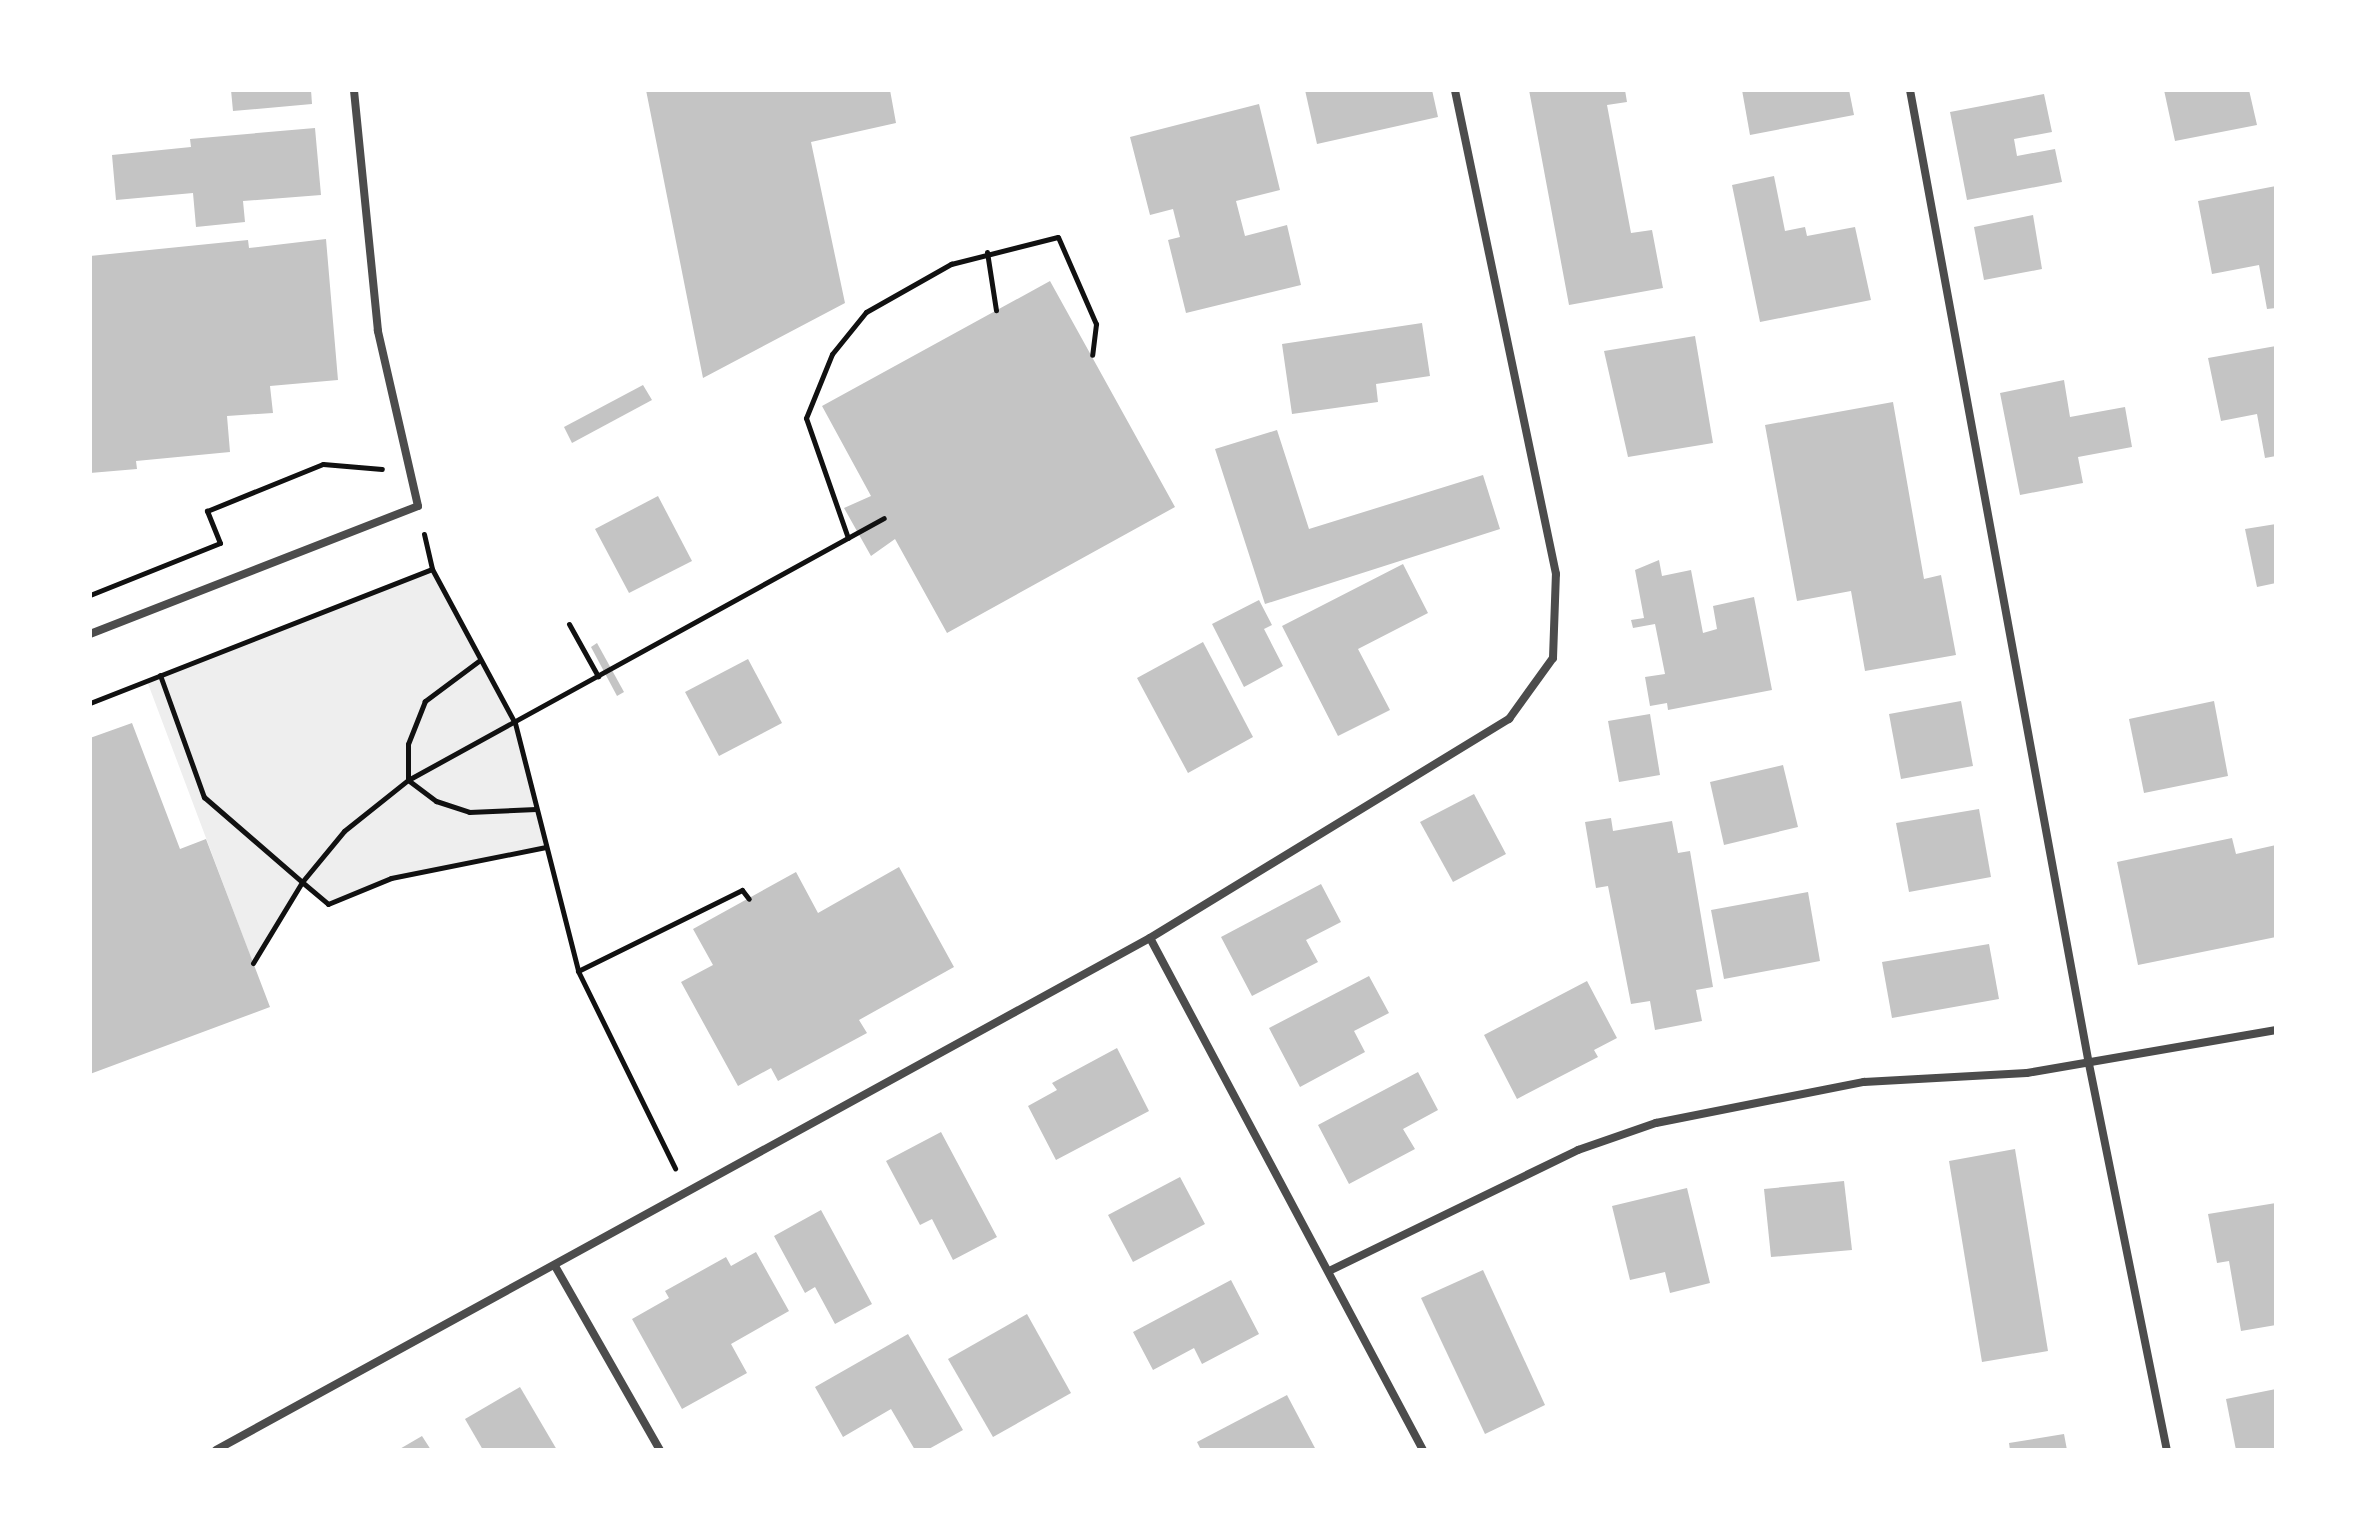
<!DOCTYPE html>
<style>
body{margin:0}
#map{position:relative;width:2366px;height:1540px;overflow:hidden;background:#fff;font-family:"Open Sans",sans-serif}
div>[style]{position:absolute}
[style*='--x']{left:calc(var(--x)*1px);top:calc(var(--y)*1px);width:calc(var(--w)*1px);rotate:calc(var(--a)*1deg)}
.green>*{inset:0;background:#eee}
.building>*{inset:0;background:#c4c4c4}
.path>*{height:5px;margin:-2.5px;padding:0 2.5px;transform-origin:2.5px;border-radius:2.5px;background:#111}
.minor>*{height:8px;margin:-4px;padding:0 4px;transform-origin:4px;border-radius:4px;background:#4c4c4c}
span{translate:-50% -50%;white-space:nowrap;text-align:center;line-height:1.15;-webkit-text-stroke:8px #fff;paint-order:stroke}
.frame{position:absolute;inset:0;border:92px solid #fff;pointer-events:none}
</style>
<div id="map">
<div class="green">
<i style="clip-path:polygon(432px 569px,515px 723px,546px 847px,391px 878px,328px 904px,302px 883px,253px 963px,147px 681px)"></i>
</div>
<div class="building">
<i style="clip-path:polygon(231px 90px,311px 90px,312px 104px,233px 111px)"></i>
<i style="clip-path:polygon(646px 90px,890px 90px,896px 123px,811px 142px,845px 303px,703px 378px)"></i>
<i style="clip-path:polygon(1305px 90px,1432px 90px,1438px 117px,1317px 144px)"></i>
<i style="clip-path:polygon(1529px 90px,1625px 90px,1627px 102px,1607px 105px,1631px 233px,1652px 230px,1663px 288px,1569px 305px)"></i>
<i style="clip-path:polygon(1742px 90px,1849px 90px,1854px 115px,1750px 135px)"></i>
<i style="clip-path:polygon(2164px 90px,2249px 90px,2257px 125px,2175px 141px)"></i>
<i style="clip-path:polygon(2044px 94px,2052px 132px,2014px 139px,2017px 156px,2055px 149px,2062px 182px,1967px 200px,1950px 112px)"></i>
<i style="clip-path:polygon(1259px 104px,1280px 190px,1236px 201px,1245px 236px,1287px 225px,1301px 285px,1186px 313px,1168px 240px,1180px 237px,1173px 209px,1150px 215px,1130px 137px)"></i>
<i style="clip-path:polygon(315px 128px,321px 195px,243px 201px,245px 222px,196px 227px,193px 193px,116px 200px,112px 155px,191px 147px,190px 139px)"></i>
<i style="clip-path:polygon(1774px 176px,1785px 231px,1805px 227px,1807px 236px,1855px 227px,1871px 300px,1760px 322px,1732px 185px)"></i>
<i style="clip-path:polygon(2276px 186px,2276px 308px,2267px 309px,2259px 265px,2212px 274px,2198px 201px)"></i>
<i style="clip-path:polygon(2033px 215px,2042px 269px,1984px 280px,1974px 227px)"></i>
<i style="clip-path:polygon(326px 239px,338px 380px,270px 386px,273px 413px,227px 416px,230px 452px,136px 461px,137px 469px,90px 473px,90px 256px,248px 240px,249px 248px)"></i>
<i style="clip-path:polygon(1050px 281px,1175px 507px,947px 633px,895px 539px,871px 556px,844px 508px,871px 496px,822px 406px)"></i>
<i style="clip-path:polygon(1422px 323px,1430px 376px,1376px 384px,1378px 402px,1292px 414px,1282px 344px)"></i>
<i style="clip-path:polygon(1695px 336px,1713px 443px,1628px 457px,1604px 351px)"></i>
<i style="clip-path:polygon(2276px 346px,2276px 456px,2265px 458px,2257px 414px,2221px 421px,2208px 358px)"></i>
<i style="clip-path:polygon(2064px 380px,2070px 417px,2125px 407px,2132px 447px,2078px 457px,2083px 483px,2020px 495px,2000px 393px)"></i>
<i style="clip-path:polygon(643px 385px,652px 400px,572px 443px,564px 427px)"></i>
<i style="clip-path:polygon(1893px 402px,1924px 579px,1941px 575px,1956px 655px,1865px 671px,1851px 591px,1797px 601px,1765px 425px)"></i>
<i style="clip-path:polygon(1277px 430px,1309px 529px,1483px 475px,1500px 529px,1265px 604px,1215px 449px)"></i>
<i style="clip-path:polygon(658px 496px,692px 561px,629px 593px,595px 529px)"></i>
<i style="clip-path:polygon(2276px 524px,2276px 583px,2257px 587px,2245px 529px)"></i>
<i style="clip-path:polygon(1659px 560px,1662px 576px,1691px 570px,1703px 633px,1717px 629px,1713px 606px,1754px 597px,1772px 690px,1668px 710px,1667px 703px,1650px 706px,1645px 677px,1665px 674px,1655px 624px,1633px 628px,1631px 620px,1644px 618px,1635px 570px)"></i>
<i style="clip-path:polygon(1403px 564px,1428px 613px,1358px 649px,1390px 710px,1338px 736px,1282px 626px)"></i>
<i style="clip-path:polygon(1259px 600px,1272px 625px,1264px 629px,1283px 666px,1244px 687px,1212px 624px)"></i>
<i style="clip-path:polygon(1203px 642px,1253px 737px,1188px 773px,1137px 678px)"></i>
<i style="clip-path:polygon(597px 643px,624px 692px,617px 696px,591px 647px)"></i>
<i style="clip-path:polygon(748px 659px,782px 723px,719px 756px,685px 692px)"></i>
<i style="clip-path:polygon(1961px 701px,1973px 766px,1901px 779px,1889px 714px)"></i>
<i style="clip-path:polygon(2214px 701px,2228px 776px,2144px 793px,2129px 719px)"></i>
<i style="clip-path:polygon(1650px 714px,1660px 775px,1619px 782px,1608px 721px)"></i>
<i style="clip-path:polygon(132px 723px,180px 849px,206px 839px,270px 1007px,90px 1074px,90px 738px)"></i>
<i style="clip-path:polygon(1783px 765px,1798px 827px,1724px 845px,1710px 782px)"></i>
<i style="clip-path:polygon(1474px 794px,1506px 854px,1453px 882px,1420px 822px)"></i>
<i style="clip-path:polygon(1979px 809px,1991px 877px,1909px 892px,1896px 823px)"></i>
<i style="clip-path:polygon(1611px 818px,1613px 831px,1672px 821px,1678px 853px,1690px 851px,1713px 987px,1696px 990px,1702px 1021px,1655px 1030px,1650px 1001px,1631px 1004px,1608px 886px,1596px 888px,1585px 822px)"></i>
<i style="clip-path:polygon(2232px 838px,2236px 854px,2276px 845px,2276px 937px,2138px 965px,2117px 862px)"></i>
<i style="clip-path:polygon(899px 867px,954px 967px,859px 1020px,867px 1033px,778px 1081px,771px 1068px,738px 1086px,681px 982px,713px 965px,693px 929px,796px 872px,818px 913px)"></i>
<i style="clip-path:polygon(1321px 884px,1341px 922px,1306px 940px,1318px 962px,1252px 996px,1221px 937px)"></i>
<i style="clip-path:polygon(1808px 892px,1820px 961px,1724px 979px,1711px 910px)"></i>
<i style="clip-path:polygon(1989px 944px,1999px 999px,1892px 1018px,1882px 962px)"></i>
<i style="clip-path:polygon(1369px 976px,1389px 1013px,1354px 1031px,1365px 1052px,1300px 1087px,1269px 1028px)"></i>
<i style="clip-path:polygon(1587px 981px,1617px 1038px,1594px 1050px,1598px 1057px,1517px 1099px,1484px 1035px)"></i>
<i style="clip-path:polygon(1117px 1048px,1149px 1111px,1056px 1160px,1028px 1106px,1057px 1090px,1052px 1083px)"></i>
<i style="clip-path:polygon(1418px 1072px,1438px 1110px,1403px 1129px,1415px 1149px,1349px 1184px,1318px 1125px)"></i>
<i style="clip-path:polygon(941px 1132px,997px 1237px,953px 1260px,932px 1219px,920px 1225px,886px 1161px)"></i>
<i style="clip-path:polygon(2015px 1149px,2048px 1351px,1982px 1362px,1949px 1161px)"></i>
<i style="clip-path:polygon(1180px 1177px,1205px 1224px,1133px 1262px,1108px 1215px)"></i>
<i style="clip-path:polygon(1844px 1181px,1852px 1250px,1771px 1257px,1764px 1189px)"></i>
<i style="clip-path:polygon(1687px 1188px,1710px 1283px,1670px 1293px,1665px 1272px,1630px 1280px,1612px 1206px)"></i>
<i style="clip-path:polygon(2276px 1203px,2276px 1325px,2241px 1331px,2229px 1261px,2217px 1263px,2208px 1214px)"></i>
<i style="clip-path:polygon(821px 1210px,872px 1304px,835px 1324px,815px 1287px,805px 1293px,774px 1236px)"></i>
<i style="clip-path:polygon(756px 1252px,789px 1311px,731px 1344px,747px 1373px,682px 1409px,632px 1319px,669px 1298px,665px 1291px,726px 1257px,731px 1266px)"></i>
<i style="clip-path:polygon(1483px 1270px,1545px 1405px,1485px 1434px,1421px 1298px)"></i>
<i style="clip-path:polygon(1231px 1280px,1259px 1334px,1202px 1364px,1194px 1348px,1153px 1370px,1133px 1332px)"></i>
<i style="clip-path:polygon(1027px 1314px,1071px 1393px,993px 1437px,948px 1359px)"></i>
<i style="clip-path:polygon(908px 1334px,963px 1430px,927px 1450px,915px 1450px,891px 1409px,843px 1437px,815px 1387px)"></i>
<i style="clip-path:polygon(520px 1387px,557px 1450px,483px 1450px,465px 1419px)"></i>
<i style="clip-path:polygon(2276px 1389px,2276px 1450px,2236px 1450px,2226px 1399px)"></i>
<i style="clip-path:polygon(1287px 1395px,1316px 1450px,1201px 1450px,1197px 1442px)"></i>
<i style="clip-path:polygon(2064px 1434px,2067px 1450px,2010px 1450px,2009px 1443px)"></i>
<i style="clip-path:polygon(422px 1436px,431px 1450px,398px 1450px)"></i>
</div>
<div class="path">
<i style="--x:987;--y:252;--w:59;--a:81.2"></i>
<i style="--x:424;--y:534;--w:36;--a:77"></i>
<i style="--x:432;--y:569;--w:175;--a:61.7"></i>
<i style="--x:515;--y:723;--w:256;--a:75.7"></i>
<i style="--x:578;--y:971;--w:220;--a:63.8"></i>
<i style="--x:848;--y:538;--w:127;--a:-109.3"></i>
<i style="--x:806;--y:418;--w:69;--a:-67.9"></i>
<i style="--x:832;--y:354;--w:54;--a:-51"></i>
<i style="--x:866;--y:312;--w:98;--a:-29.5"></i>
<i style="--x:951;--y:264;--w:110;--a:-14.2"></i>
<i style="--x:1058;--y:237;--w:95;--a:66.4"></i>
<i style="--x:1096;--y:324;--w:31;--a:97"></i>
<i style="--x:90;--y:595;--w:140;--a:-21.8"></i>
<i style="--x:220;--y:543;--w:35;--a:-112"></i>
<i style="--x:207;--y:511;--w:125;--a:-22.1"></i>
<i style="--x:323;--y:464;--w:59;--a:4.8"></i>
<i style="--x:569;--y:624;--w:60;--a:60.9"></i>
<i style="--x:480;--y:660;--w:69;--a:143.3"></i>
<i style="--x:425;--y:701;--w:46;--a:111.6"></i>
<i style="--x:408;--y:744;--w:36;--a:90"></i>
<i style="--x:408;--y:780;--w:35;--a:37"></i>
<i style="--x:436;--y:801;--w:35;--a:18"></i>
<i style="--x:469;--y:812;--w:67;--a:-2.6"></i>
<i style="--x:160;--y:675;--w:130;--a:70.2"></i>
<i style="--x:204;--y:797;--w:130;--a:40.9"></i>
<i style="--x:302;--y:882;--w:66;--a:-50.5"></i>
<i style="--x:344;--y:831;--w:82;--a:-38.6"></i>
<i style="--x:408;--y:780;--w:543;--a:-28.83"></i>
<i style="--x:90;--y:703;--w:367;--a:-21.4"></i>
<i style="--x:253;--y:963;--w:95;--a:-58.8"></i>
<i style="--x:302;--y:882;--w:34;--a:40"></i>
<i style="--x:328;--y:904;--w:68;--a:-22.4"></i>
<i style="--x:391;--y:878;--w:158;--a:-11.3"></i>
<i style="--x:578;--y:971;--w:183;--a:-26.3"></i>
<i style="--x:742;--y:890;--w:11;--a:52"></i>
</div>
<div class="minor">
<i style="--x:1910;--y:90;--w:990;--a:79.59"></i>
<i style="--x:2089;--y:1064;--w:394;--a:78.6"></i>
<i style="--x:90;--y:634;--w:352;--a:-21.3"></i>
<i style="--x:418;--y:506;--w:180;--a:-102.9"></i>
<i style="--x:378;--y:331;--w:242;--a:-95.7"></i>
<i style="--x:1150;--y:938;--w:580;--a:61.93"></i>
<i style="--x:555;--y:1266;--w:212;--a:60.3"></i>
<i style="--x:1329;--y:1271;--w:277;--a:-25.9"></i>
<i style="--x:1578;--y:1150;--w:83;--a:-19.1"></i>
<i style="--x:1656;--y:1123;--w:212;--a:-11.2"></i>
<i style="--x:1864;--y:1082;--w:163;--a:-3.2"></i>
<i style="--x:2027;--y:1073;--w:253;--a:-9.8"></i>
<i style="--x:216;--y:1450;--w:1065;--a:-28.73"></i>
<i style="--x:1150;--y:938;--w:421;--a:-31.4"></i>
<i style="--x:1509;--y:719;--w:75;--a:-54.2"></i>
<i style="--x:1553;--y:658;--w:84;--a:-88"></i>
<i style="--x:1556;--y:574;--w:494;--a:-101.8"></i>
</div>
<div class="frame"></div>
</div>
